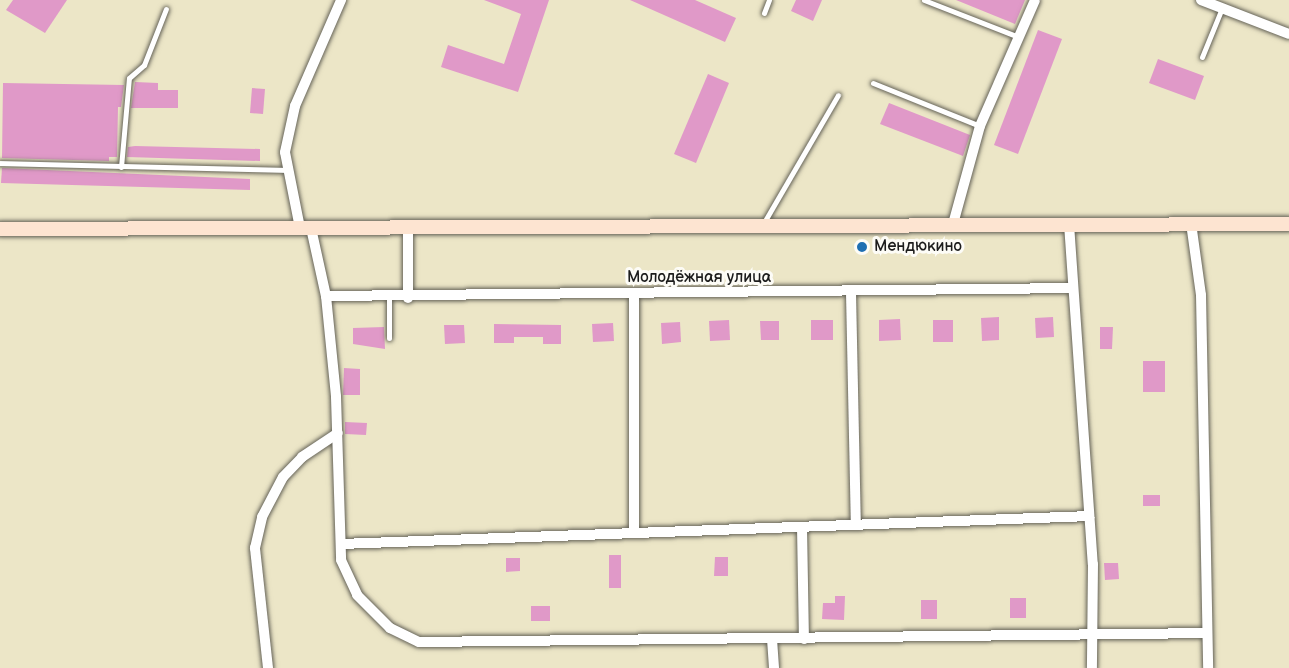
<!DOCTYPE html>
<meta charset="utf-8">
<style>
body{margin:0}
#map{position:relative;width:1289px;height:668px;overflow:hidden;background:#ece6c7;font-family:"Balsamiq Sans",sans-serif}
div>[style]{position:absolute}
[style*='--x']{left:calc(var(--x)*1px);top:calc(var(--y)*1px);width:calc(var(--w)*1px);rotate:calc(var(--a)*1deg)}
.building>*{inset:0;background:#e099c8}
.roads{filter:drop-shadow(0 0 2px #656358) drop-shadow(0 0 2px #656358)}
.lane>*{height:5px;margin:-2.5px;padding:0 2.5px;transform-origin:2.5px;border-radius:2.5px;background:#fff}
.street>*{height:10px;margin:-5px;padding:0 5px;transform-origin:5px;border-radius:5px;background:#fff}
.secondary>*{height:14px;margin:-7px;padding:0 7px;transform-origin:7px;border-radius:7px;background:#fde4d1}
.dots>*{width:16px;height:16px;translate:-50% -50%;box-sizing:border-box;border:3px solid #fdfcf7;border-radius:50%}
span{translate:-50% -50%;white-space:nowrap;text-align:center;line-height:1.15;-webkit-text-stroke:6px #fdfcf7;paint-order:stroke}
.poi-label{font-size:16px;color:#1c1c1c}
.left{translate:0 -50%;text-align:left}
.street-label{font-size:16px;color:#1c1c1c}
</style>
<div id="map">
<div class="building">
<i style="clip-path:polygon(13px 0,67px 0,45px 33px,6px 10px)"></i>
<i style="clip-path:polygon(484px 0,549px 0,518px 92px,441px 67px,448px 45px,504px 64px,521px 14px)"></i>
<i style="clip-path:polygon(630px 0,695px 0,736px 18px,725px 42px)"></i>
<i style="clip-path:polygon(796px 0,822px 0,813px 21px,791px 11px)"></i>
<i style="clip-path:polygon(956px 0,1025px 0,1015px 24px)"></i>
<i style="clip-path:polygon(1038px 30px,1062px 39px,1018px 154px,994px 145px)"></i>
<i style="clip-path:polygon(1158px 59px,1204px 76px,1195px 100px,1149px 83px)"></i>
<i style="clip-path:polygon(708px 74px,729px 83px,696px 163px,674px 154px)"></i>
<i style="clip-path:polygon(135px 82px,158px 83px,158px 90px,178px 90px,178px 108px,131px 108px)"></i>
<i style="clip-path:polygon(3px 83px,124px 85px,121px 107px,118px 107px,117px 157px,109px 157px,109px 161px,2px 158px)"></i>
<i style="clip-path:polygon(252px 88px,265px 89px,263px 114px,250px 113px)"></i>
<i style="clip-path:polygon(889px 103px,970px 135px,963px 156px,880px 124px)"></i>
<i style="clip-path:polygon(135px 146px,260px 149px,260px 161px,127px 157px,128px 147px)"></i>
<i style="clip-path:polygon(2px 168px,250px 179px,250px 190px,1px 183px)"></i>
<i style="clip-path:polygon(999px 317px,999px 340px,982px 341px,981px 318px)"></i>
<i style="clip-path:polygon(1053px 317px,1054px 337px,1036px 338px,1035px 318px)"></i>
<i style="clip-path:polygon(900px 319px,901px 340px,879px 341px,879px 320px)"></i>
<i style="clip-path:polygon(729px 320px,730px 340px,710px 341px,709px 321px)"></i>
<i style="clip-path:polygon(811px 320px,833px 320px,833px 340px,811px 340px)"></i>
<i style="clip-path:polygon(933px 320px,953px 320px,953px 342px,933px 342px)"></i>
<i style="clip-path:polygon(760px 321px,779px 321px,779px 340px,761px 340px)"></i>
<i style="clip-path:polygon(680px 322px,681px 342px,662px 344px,661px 323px)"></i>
<i style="clip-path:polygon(613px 323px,614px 341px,593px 342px,592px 324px)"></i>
<i style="clip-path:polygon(494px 324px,561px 325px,561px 344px,543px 344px,543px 337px,514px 337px,514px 343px,494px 343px)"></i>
<i style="clip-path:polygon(444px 325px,464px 325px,465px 343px,445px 344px)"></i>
<i style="clip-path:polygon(384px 327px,385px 349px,353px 344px,353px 328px)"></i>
<i style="clip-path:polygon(1100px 327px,1113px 327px,1112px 349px,1100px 349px)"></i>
<i style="clip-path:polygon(1143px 361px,1165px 361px,1165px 392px,1143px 392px)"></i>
<i style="clip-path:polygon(344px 368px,360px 369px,360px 395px,343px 395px)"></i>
<i style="clip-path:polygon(345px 422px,367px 423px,366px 435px,345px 434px)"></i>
<i style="clip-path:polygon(1143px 495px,1160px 495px,1160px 506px,1143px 506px)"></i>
<i style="clip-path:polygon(609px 555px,621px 555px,621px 588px,609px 588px)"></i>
<i style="clip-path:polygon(715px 557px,728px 557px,728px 576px,714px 576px)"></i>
<i style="clip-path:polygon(506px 558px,520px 558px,520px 571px,506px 572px)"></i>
<i style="clip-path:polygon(1104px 563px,1118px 563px,1119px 579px,1105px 580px)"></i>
<i style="clip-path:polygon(835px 596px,845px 596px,844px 620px,822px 619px,823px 603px,835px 603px)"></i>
<i style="clip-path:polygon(1010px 598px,1026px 598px,1026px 618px,1010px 618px)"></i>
<i style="clip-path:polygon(921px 600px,937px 600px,937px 619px,921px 619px)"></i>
<i style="clip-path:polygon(531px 606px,550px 606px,550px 621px,531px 621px)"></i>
</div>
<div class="roads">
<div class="lane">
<i style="--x:924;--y:0;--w:102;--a:21.3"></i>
<i style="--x:764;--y:13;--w:14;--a:-69"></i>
<i style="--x:1202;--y:57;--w:53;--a:-67.8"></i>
<i style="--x:873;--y:83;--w:115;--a:21.9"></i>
<i style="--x:0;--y:163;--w:287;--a:1.4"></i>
<i style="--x:121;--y:167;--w:89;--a:-84.9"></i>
<i style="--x:129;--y:78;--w:20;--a:-41"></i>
<i style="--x:144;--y:65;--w:60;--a:-68.6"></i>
<i style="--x:763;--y:224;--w:149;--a:-59.8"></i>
<i style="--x:389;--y:338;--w:41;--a:-90"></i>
</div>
<div class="street">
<i style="--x:1201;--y:0;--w:94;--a:21.1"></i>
<i style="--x:1191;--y:223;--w:73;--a:82.1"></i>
<i style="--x:1201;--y:295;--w:373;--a:88.9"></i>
<i style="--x:953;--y:224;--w:102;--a:-74.6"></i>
<i style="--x:980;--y:126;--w:137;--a:-66.4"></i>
<i style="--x:1069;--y:224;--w:341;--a:86"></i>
<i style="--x:1093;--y:564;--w:104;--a:90.6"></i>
<i style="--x:408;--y:227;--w:71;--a:90"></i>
<i style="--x:300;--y:228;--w:77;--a:-101.2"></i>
<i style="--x:285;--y:152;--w:47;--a:-77.7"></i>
<i style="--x:295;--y:106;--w:116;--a:-66.5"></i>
<i style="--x:311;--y:228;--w:70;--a:77.6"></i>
<i style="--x:326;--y:296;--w:101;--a:84.3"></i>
<i style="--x:336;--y:397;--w:163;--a:88.2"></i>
<i style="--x:341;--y:560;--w:38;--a:65"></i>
<i style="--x:357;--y:595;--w:47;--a:45"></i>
<i style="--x:390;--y:628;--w:32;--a:26"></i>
<i style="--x:419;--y:642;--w:788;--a:-0.65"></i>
<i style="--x:634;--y:293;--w:240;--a:90"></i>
<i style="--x:851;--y:293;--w:232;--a:88.8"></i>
<i style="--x:326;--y:296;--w:747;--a:-0.61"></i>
<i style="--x:802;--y:527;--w:112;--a:89"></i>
<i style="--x:341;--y:544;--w:749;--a:-2.14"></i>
<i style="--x:772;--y:639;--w:29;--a:86"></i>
<i style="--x:268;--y:668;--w:121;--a:-96.2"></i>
<i style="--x:255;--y:548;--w:32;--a:-77"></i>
<i style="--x:262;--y:517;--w:45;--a:-62.3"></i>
<i style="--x:283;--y:477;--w:28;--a:-46"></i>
<i style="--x:302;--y:457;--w:43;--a:-33.7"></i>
</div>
<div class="secondary">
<i style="--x:0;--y:229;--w:1289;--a:-0.22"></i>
</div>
</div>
<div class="dots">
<i style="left:862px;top:247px;background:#1f6fb2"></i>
</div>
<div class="poi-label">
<span class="left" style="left:874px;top:247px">Мендюкино</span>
</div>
<div class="street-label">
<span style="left:699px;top:278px">Молодёжная улица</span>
</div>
</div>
